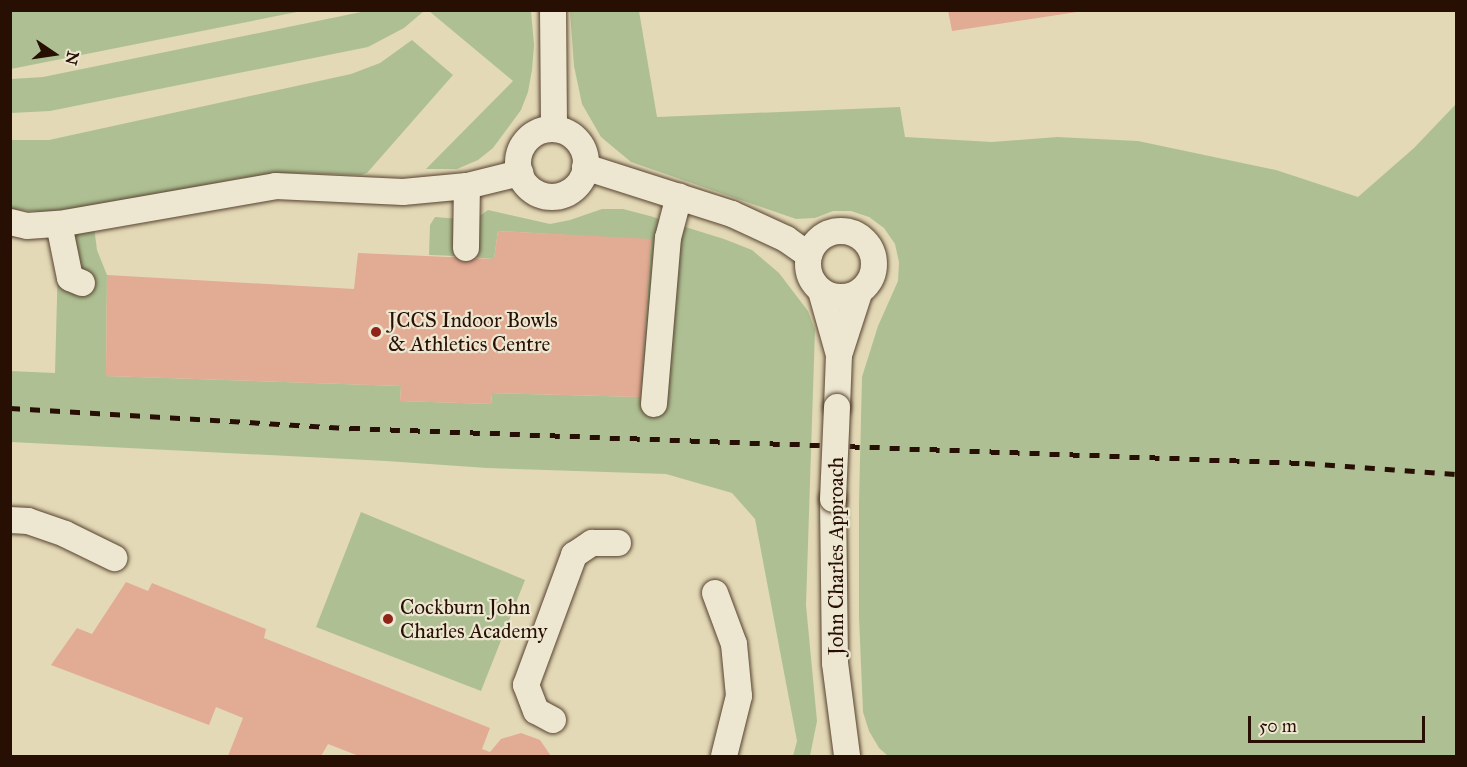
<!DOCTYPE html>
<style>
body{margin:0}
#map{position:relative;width:1467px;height:767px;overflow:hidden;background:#e3d9b6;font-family:"IM FELL Great Primer",serif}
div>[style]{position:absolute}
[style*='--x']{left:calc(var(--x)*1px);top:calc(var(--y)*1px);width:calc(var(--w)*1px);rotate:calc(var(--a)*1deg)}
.green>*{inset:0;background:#aec093}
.building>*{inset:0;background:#e2ab93}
.roads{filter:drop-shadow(0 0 2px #574230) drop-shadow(0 0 2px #574230)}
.minor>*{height:26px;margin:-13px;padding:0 13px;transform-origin:13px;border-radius:13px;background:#ede6d0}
.minor>.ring{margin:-13px;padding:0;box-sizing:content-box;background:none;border:26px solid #ede6d0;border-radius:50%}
.rail>*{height:4.5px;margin-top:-2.25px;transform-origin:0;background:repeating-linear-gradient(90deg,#280f04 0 10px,transparent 0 20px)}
.bridges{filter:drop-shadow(0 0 2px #574230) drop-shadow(0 0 2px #574230)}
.minor-bridge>*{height:26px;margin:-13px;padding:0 13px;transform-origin:13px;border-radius:13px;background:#ede6d0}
.dots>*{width:16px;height:16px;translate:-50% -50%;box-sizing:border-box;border:3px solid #ede6d0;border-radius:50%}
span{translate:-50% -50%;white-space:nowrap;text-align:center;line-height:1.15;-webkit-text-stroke:4.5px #ede6d0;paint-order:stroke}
.poi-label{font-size:21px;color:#280f04}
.left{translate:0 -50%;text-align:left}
.street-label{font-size:21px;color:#280f04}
.frame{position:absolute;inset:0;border:12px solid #280f04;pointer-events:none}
.north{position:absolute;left:24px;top:24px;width:60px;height:60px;-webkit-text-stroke:4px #ede6d0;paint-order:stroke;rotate:103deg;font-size:16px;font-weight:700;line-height:24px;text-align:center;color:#280f04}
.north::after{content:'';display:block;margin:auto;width:21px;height:27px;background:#280f04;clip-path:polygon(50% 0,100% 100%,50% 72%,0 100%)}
.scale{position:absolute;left:1248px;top:716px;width:177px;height:27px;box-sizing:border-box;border:3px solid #280f04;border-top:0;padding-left:8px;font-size:18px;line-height:21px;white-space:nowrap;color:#280f04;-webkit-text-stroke:4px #ede6d0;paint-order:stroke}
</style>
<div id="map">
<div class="green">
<i style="clip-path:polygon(11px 10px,302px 10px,302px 11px,11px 69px)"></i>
<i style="clip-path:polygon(366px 11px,424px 11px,404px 28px,368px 47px,50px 111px,11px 113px,11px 79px,43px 77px)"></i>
<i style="clip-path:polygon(429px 11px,531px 11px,534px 45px,532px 70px,528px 92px,521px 110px,493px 148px,478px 160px,457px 169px,426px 169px,513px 81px)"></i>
<i style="clip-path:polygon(570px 11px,639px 11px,657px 117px,900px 107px,905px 137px,992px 142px,1057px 137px,1138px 141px,1276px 170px,1358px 197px,1414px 148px,1456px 104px,1456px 756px,888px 756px,879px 748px,869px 731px,863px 712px,859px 618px,859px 502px,862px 377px,878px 326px,898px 281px,899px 262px,895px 244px,884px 228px,869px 217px,851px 211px,833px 211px,815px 218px,796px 219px,631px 162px,601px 137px,582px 104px,574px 66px)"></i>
<i style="clip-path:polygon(412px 40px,453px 75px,367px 173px,361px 175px,295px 173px,241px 178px,104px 205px,42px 212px,11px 209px,11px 140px,49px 140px,351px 74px,380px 63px)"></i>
<i style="clip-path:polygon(602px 209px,623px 209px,650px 216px,724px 239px,752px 250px,779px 273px,808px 311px,815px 330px,806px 605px,817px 721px,810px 756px,793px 756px,797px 741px,755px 519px,732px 493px,666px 474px,487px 468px,386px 461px,11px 442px,10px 371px,55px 373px,59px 224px,93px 219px,97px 250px,107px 275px,106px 376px,401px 386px,400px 401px,492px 404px,491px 393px,641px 397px,651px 240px,498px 231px,494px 259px,469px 257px,474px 220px,488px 210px,550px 224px,570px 220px)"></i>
<i style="clip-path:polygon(435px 217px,459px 219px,455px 256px,429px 255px,430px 225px)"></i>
<i style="clip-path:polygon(361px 512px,525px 580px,481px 691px,316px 627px)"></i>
</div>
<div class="building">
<i style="clip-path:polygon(948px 10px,1077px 10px,1077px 12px,952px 31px)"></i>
<i style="clip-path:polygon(498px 231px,651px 239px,641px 397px,491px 393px,492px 404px,400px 401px,401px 386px,106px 376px,107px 275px,354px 289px,358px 253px,494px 259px)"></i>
<i style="clip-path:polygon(126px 582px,148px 591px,152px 583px,266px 629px,264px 638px,490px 728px,482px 749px,490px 752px,501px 739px,521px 733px,540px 740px,551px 756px,359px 756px,328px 744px,321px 756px,228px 756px,243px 718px,216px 707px,209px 725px,51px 665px,77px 628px,92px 634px)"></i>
</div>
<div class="roads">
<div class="minor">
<i style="--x:553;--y:10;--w:119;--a:89.5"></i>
<i class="ring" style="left:518px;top:129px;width:42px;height:42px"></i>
<i style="--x:585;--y:167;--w:154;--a:17.7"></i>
<i style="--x:732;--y:214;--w:60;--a:24.8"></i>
<i style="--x:786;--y:239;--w:28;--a:35"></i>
<i style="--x:10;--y:222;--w:17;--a:13"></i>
<i style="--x:27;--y:226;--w:32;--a:-4"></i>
<i style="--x:59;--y:224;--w:220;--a:-9.9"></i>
<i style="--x:276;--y:186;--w:127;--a:2.7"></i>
<i style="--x:403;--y:192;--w:64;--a:-5.4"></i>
<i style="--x:467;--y:186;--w:55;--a:-13.8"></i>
<i style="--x:59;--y:224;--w:55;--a:78.5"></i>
<i style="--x:70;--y:278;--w:13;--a:23"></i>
<i class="ring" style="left:808px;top:231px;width:40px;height:40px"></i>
<i style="--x:466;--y:248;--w:62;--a:-89.1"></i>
<i style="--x:821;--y:291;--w:66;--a:74.3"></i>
<i style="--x:654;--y:404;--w:167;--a:-85.2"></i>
<i style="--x:668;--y:238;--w:43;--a:-75.3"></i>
<i style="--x:837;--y:407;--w:52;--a:-87.8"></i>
<i style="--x:839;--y:355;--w:65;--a:-72.1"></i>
<i style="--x:833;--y:499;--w:164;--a:89.3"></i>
<i style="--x:835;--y:663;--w:94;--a:82.6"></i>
<i style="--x:10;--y:520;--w:18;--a:3"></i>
<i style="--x:28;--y:521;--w:39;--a:19"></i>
<i style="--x:65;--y:534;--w:55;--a:26.1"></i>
<i style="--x:715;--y:593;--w:54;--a:69.6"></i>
<i style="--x:734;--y:644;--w:52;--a:84.5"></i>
<i style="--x:739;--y:696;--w:62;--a:104"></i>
<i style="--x:553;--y:720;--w:19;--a:-152"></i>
<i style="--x:536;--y:711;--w:28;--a:-111"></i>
<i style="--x:526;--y:685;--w:139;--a:-69.7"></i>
<i style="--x:574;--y:555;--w:22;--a:-34"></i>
<i style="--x:592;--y:543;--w:26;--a:0"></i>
</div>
</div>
<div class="rail">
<i style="--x:10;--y:408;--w:341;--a:3.4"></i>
<i style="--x:350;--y:428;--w:956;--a:2.1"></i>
<i style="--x:1305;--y:463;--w:151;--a:4.2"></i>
</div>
<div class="bridges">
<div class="minor-bridge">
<i style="--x:833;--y:499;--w:92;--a:-87.5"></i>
</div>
</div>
<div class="dots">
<i style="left:376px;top:332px;background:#8f2418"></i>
<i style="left:388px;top:619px;background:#8f2418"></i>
</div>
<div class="poi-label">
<span class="left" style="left:388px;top:332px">JCCS Indoor Bowls<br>&amp; Athletics Centre</span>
<span class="left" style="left:400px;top:619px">Cockburn John<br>Charles Academy</span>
</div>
<div class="street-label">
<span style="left:836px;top:556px;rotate:-90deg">John Charles Approach</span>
</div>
<div class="frame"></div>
<div class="north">N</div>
<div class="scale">50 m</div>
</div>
